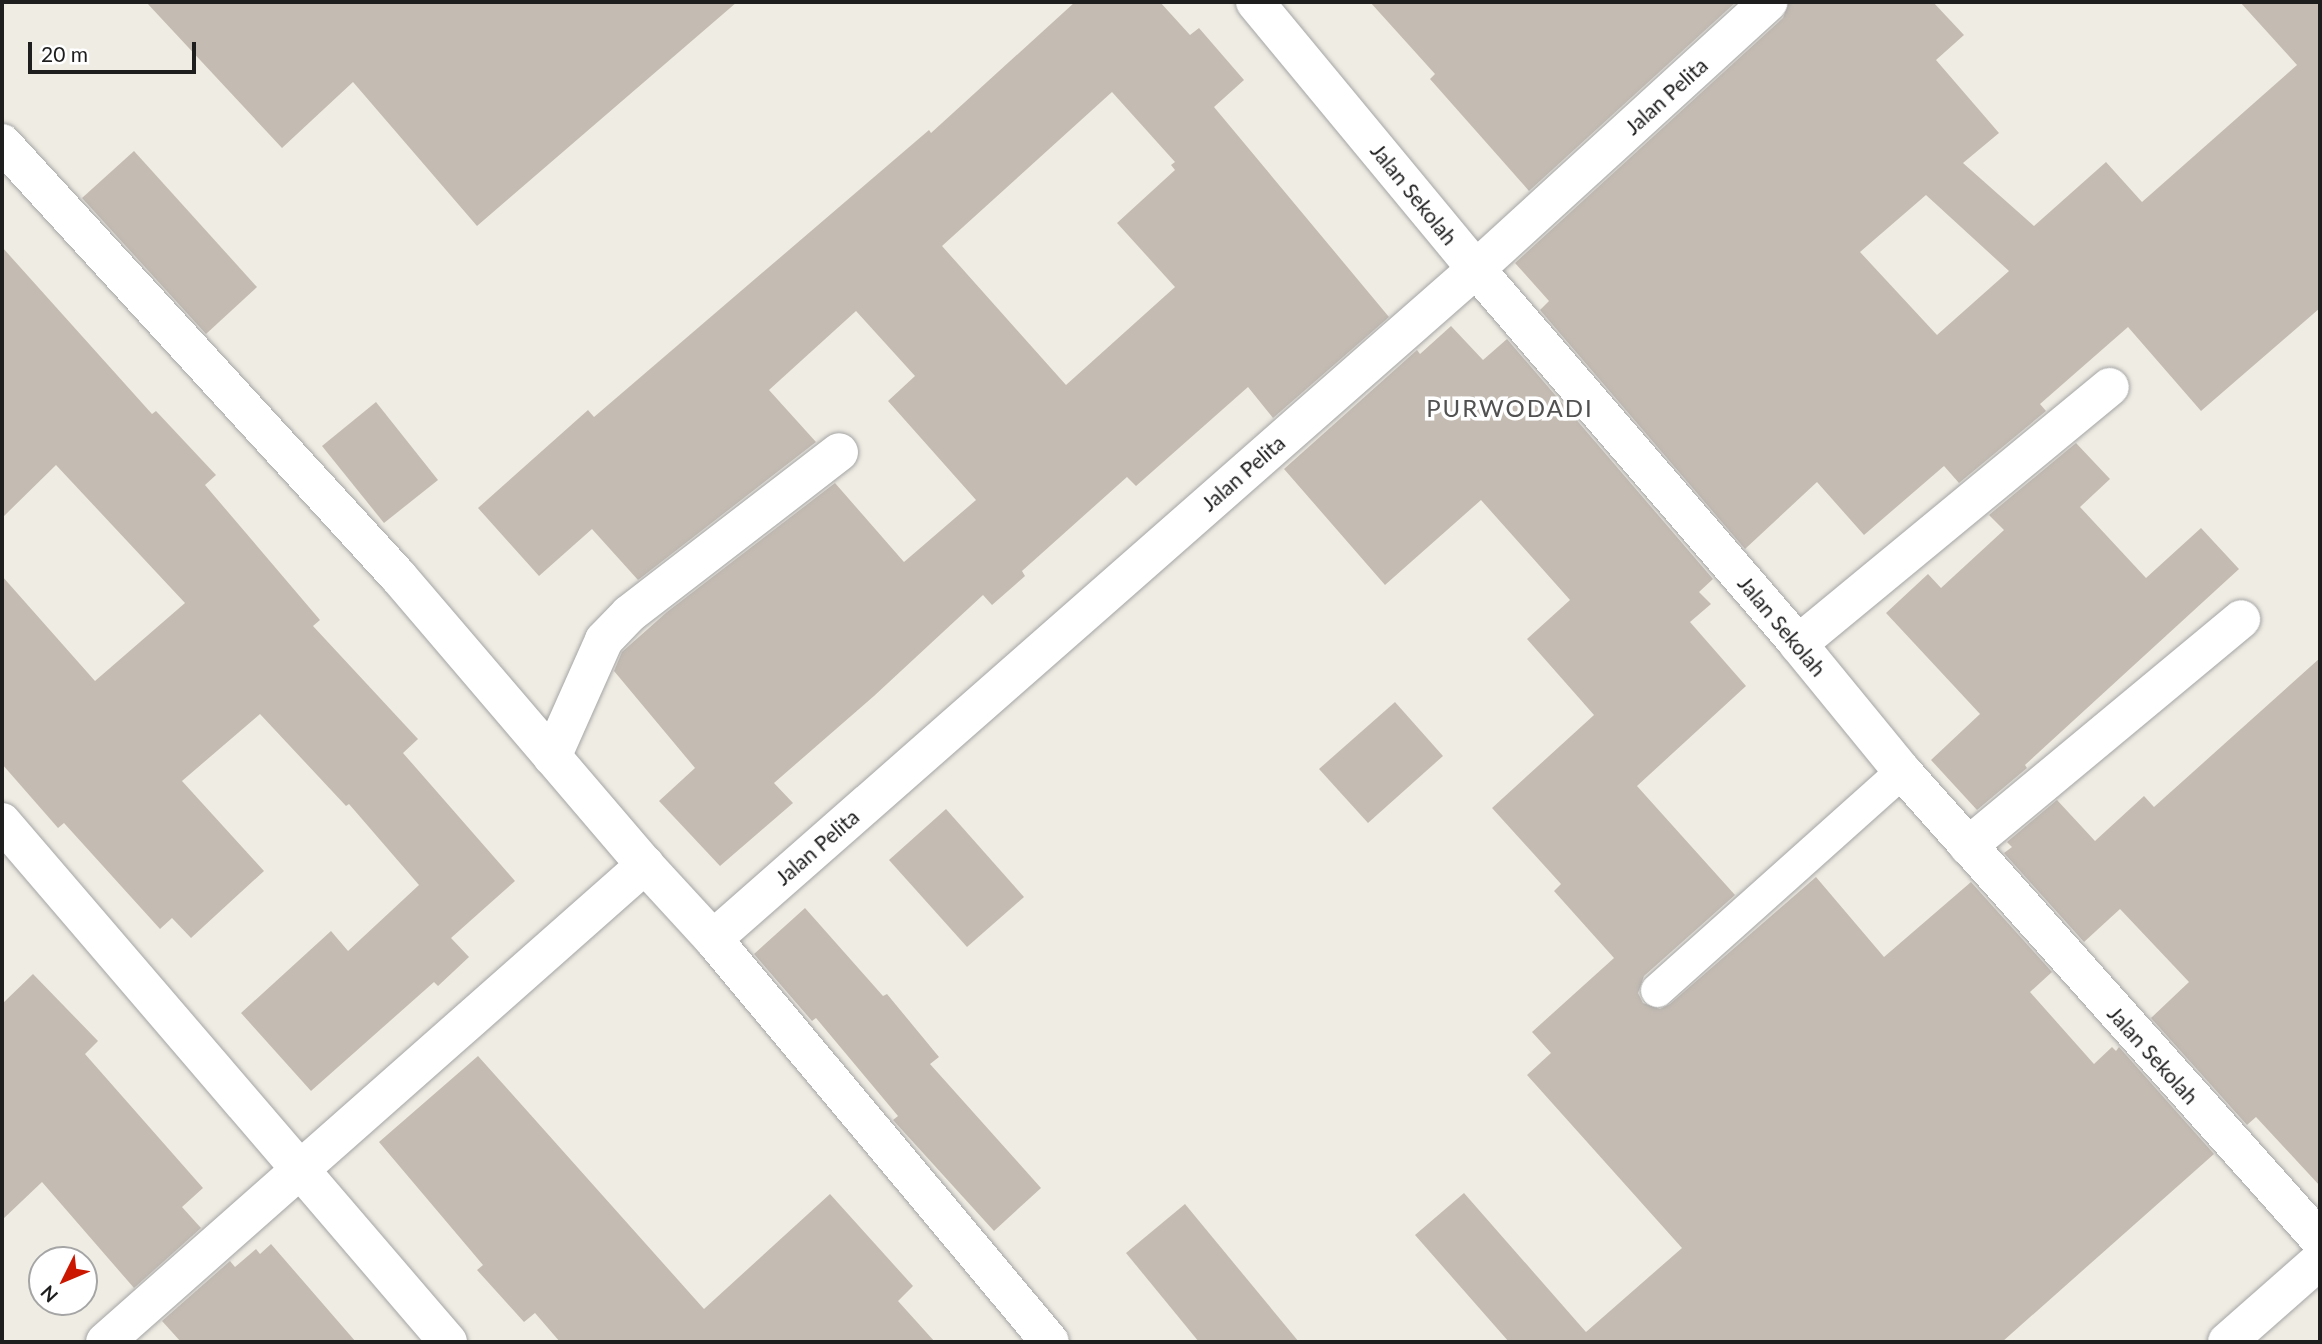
<!DOCTYPE html>
<style>
body{margin:0}
#map{position:relative;width:2322px;height:1344px;overflow:hidden;background:#efece3;font-family:Lato,sans-serif}
div>[style]{position:absolute}
[style*='--x']{left:calc(var(--x)*1px);top:calc(var(--y)*1px);width:calc(var(--w)*1px);rotate:calc(var(--a)*1deg)}
.building>*{inset:0;background:#c4bcb3}
.roads{filter:drop-shadow(0 0 2px #a5a5a5) drop-shadow(0 0 2px #a5a5a5)}
.service>*{height:33px;margin:-16.5px;padding:0 16.5px;transform-origin:16.5px;border-radius:16.5px;background:#fff}
.minor>*{height:38px;margin:-19px;padding:0 19px;transform-origin:19px;border-radius:19px;background:#fff}
span{translate:-50% -50%;white-space:nowrap;text-align:center;line-height:1.15;-webkit-text-stroke:7px #fff;paint-order:stroke}
.street-label{font-size:21px;color:#1e1e1e}
.quarter-label{font-size:24px;color:#515151;letter-spacing:2px}
.frame{position:absolute;inset:0;border:4px solid #1e1e1e;pointer-events:none}
.north{position:absolute;left:28px;top:1246px;width:70px;height:70px;box-sizing:border-box;background:#fff;border:2px solid #a5a5a5;border-radius:50%;rotate:227deg;font-size:19px;font-weight:700;line-height:28px;text-align:center;color:#1e1e1e}
.north::after{content:'';display:block;margin:auto;width:24px;height:32px;background:#cb1700;clip-path:polygon(50% 0,100% 100%,50% 72%,0 100%)}
.scale{position:absolute;left:28px;top:42px;width:168px;height:32px;box-sizing:border-box;border:4px solid #1e1e1e;border-top:0;padding-left:9px;font-size:21px;line-height:24px;white-space:nowrap;color:#1e1e1e;-webkit-text-stroke:5px #fff;paint-order:stroke}
</style>
<div id="map">
<div class="building">
<i style="clip-path:polygon(146px 2px,737px 2px,477px 226px,353px 82px,282px 148px)"></i>
<i style="clip-path:polygon(evenodd,1075px 2px,1160px 2px,1190px 35px,1199px 28px,1244px 80px,1214px 107px,1389px 317px,1273px 418px,1248px 387px,1136px 486px,1127px 477px,1022px 571px,1025px 576px,992px 605px,983px 595px,874px 696px,774px 783px,793px 803px,720px 866px,659px 801px,695px 768px,614px 671px,622px 652px,667px 612px,835px 483px,904px 562px,976px 500px,888px 401px,915px 376px,856px 311px,769px 390px,816px 442px,638px 580px,592px 529px,539px 576px,478px 508px,588px 410px,594px 417px,929px 130px,931px 133px,1075px 2px,1112px 92px,1175px 162px,1171px 165px,1175px 170px,1117px 223px,1175px 287px,1066px 385px,942px 246px,1112px 92px)"></i>
<i style="clip-path:polygon(1370px 2px,1736px 2px,1529px 191px,1430px 79px,1435px 74px)"></i>
<i style="clip-path:polygon(evenodd,1789px 2px,1933px 2px,1964px 35px,1936px 60px,1999px 133px,1963px 163px,2034px 226px,2106px 162px,2142px 202px,2297px 65px,2240px 2px,2320px 2px,2320px 308px,2201px 411px,2128px 327px,2040px 404px,2046px 411px,1959px 483px,1944px 466px,1864px 535px,1817px 482px,1745px 549px,1540px 310px,1549px 301px,1515px 263px,1783px 18px,1789px 2px,1926px 195px,2009px 271px,1937px 335px,1860px 252px,1926px 195px)"></i>
<i style="clip-path:polygon(134px 151px,257px 287px,206px 334px,82px 198px)"></i>
<i style="clip-path:polygon(2px 247px,152px 414px,156px 411px,216px 475px,205px 485px,320px 620px,313px 626px,418px 739px,403px 753px,515px 881px,451px 938px,469px 957px,438px 986px,434px 982px,311px 1091px,241px 1013px,331px 931px,348px 951px,419px 885px,349px 804px,346px 806px,260px 714px,182px 781px,264px 871px,191px 938px,172px 918px,160px 929px,64px 823px,58px 828px,2px 764px,2px 576px,95px 681px,185px 603px,56px 465px,2px 518px)"></i>
<i style="clip-path:polygon(1451px 326px,1483px 360px,1507px 339px,1713px 579px,1699px 592px,1711px 604px,1690px 622px,1746px 686px,1637px 786px,1735px 895px,1644px 976px,1638px 993px,1643px 1003px,1660px 1009px,1670px 1004px,1816px 877px,1884px 957px,1971px 882px,2052px 972px,2030px 992px,2094px 1064px,2112px 1047px,2116px 1051px,2119px 1047px,2214px 1154px,2002px 1342px,1509px 1342px,1415px 1235px,1464px 1193px,1586px 1332px,1682px 1248px,1527px 1075px,1551px 1053px,1532px 1032px,1614px 958px,1554px 891px,1561px 884px,1492px 808px,1594px 715px,1527px 639px,1570px 600px,1481px 500px,1385px 585px,1284px 469px,1417px 350px,1420px 354px)"></i>
<i style="clip-path:polygon(376px 402px,438px 480px,384px 523px,322px 446px)"></i>
<i style="clip-path:polygon(2076px 443px,2110px 479px,2080px 507px,2146px 578px,2201px 528px,2239px 569px,2025px 765px,2027px 768px,1977px 810px,1931px 760px,1980px 714px,1886px 613px,1928px 574px,1941px 588px,2004px 530px,1989px 515px)"></i>
<i style="clip-path:polygon(2320px 658px,2320px 1186px,2256px 1117px,2247px 1125px,2151px 1018px,2189px 982px,2120px 909px,2084px 942px,2004px 853px,2012px 847px,2007px 842px,2057px 800px,2095px 841px,2144px 796px,2154px 807px)"></i>
<i style="clip-path:polygon(1395px 702px,1443px 756px,1368px 823px,1319px 769px)"></i>
<i style="clip-path:polygon(946px 809px,1024px 897px,967px 947px,889px 860px)"></i>
<i style="clip-path:polygon(805px 908px,883px 996px,887px 994px,939px 1057px,930px 1064px,1041px 1188px,994px 1231px,893px 1120px,898px 1116px,816px 1018px,812px 1021px,754px 954px)"></i>
<i style="clip-path:polygon(33px 974px,98px 1041px,85px 1054px,203px 1188px,182px 1207px,201px 1228px,134px 1288px,42px 1182px,2px 1220px,2px 1004px)"></i>
<i style="clip-path:polygon(478px 1056px,704px 1309px,830px 1194px,913px 1286px,898px 1301px,935px 1342px,560px 1342px,535px 1313px,524px 1322px,477px 1270px,483px 1265px,379px 1142px)"></i>
<i style="clip-path:polygon(1185px 1204px,1299px 1342px,1199px 1342px,1126px 1253px)"></i>
<i style="clip-path:polygon(271px 1244px,356px 1342px,181px 1342px,162px 1321px,230px 1261px,235px 1267px,256px 1249px,260px 1254px)"></i>
</div>
<div class="roads">
<div class="service">
<i style="--x:1657;--y:990;--w:329;--a:-41.8"></i>
</div>
<div class="minor">
<i style="--x:1255;--y:2;--w:347;--a:50.4"></i>
<i style="--x:1476;--y:269;--w:494;--a:49.3"></i>
<i style="--x:1798;--y:644;--w:164;--a:50.7"></i>
<i style="--x:1902;--y:771;--w:628;--a:48.29"></i>
<i style="--x:2;--y:143;--w:587;--a:47.56"></i>
<i style="--x:398;--y:576;--w:380;--a:49.5"></i>
<i style="--x:645;--y:865;--w:100;--a:47.4"></i>
<i style="--x:713;--y:939;--w:525;--a:50.1"></i>
<i style="--x:1798;--y:644;--w:404;--a:-39.5"></i>
<i style="--x:552;--y:757;--w:128;--a:-66"></i>
<i style="--x:604;--y:640;--w:36;--a:-46"></i>
<i style="--x:629;--y:614;--w:265;--a:-37.6"></i>
<i style="--x:2;--y:822;--w:685;--a:49.38"></i>
<i style="--x:1968;--y:846;--w:355;--a:-39.7"></i>
<i style="--x:713;--y:939;--w:1015;--a:-41.29"></i>
<i style="--x:1476;--y:269;--w:396;--a:-42.4"></i>
<i style="--x:105;--y:1342;--w:721;--a:-41.46"></i>
<i style="--x:2227;--y:1342;--w:124;--a:-41.4"></i>
</div>
</div>
<div class="street-label">
<span style="left:1666px;top:96px;rotate:-42deg">Jalan Pelita</span>
<span style="left:1414px;top:194px;rotate:51deg">Jalan Sekolah</span>
<span style="left:1243px;top:473px;rotate:-41deg">Jalan Pelita</span>
<span style="left:1782px;top:626px;rotate:50deg">Jalan Sekolah</span>
<span style="left:817px;top:847px;rotate:-41deg">Jalan Pelita</span>
<span style="left:2153px;top:1055px;rotate:48deg">Jalan Sekolah</span>
</div>
<div class="quarter-label">
<span style="left:1510px;top:408px">PURWODADI</span>
</div>
<div class="frame"></div>
<div class="north">N</div>
<div class="scale">20 m</div>
</div>
